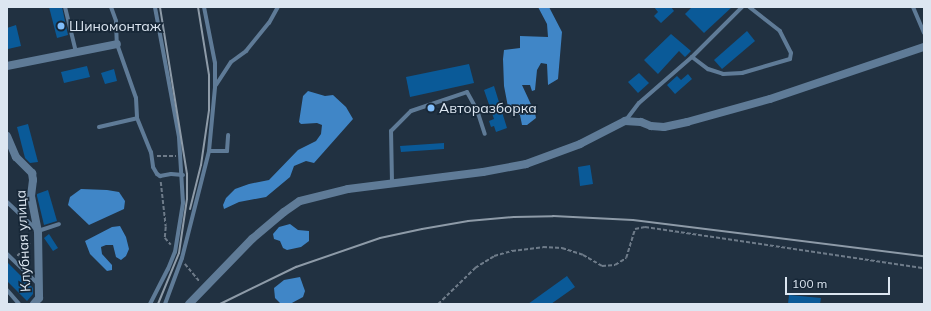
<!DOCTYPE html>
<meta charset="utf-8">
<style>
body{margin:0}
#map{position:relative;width:931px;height:311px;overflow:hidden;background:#213141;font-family:Mulish,sans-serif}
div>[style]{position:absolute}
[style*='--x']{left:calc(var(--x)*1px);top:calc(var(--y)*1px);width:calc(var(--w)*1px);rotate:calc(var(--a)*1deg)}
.water>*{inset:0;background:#4086c7}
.building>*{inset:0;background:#0a5a98}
.path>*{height:1.5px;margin-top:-0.75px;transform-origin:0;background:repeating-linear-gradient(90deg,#6e7b89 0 4px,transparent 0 6px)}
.lane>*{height:4px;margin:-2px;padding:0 2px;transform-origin:2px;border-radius:2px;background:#5f7b97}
.street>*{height:8px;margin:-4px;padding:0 4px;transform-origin:4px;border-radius:4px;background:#5f7b97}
.rail>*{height:2px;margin:-1px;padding:0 1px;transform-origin:1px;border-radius:1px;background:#8e9ba8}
.dots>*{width:11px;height:11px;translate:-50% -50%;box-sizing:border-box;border:2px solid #172737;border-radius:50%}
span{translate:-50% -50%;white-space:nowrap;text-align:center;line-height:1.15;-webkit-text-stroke:3.5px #172737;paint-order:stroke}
.poi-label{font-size:14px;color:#dce6f1}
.left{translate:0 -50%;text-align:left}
.street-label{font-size:14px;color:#dce6f1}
.frame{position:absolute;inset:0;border:8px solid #dce6f1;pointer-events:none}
.scale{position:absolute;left:785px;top:277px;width:105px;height:18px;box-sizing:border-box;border:2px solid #dce6f1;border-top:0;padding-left:5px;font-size:12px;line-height:14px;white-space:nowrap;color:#dce6f1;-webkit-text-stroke:3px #172737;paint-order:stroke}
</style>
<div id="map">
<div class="water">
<i style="clip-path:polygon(538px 7px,549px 7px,562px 32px,558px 79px,548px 85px,547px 64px,541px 63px,537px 70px,535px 90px,532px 91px,530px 85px,522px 85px,535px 113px,536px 118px,527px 125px,522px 125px,520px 115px,508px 107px,504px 86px,503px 59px,504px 50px,520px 48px,520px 36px,548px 37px,547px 24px)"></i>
<i style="clip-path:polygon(308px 91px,325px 96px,333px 95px,346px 107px,353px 119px,314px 163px,306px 161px,294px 166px,290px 177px,266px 197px,239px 202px,224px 209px,223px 205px,226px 198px,235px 189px,249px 184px,269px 180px,298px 150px,316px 141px,321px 134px,322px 125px,317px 123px,301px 124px,299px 122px,303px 96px)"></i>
<i style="clip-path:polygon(81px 189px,107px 190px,119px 192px,125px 201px,124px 209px,89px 225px,68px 205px,70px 197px)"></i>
<i style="clip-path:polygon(290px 224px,298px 230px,309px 231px,309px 241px,301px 247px,287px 250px,283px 248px,280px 241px,274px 239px,273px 234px,279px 227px)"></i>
<i style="clip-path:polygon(120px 226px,126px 237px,129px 249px,126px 256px,121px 260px,116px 257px,113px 245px,106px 245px,101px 247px,102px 254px,112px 265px,112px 270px,107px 271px,90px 254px,85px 241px,112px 227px)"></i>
<i style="clip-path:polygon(300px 277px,305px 291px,303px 297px,290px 304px,281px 304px,275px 298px,274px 288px,284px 280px)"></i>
</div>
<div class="building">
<i style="clip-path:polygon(49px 7px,62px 7px,68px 35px,57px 38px)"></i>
<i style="clip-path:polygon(654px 7px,671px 7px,674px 11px,661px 23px,654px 16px,658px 12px)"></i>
<i style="clip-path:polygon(692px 7px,732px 7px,704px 33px,685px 14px)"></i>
<i style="clip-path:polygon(16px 25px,21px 46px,8px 49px,7px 28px)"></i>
<i style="clip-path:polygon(747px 31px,755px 41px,722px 69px,714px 60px)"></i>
<i style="clip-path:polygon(671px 34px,691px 51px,685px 57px,679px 51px,658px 74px,644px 60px)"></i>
<i style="clip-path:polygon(469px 64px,474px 83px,410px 97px,406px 77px)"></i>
<i style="clip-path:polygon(87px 66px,90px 77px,64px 83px,61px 72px)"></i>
<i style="clip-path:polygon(114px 69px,117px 81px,105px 84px,101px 73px)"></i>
<i style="clip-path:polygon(639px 73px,649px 83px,638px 93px,628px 82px)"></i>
<i style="clip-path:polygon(688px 74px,692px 79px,675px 94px,667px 85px,677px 76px,681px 80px)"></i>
<i style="clip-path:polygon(494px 86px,507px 128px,496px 132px,494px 126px,491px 127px,489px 121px,494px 119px,484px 90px)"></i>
<i style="clip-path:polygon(28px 124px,38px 162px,30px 163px,25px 158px,17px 127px)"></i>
<i style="clip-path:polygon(444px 143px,444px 149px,401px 152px,400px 146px)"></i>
<i style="clip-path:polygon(590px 165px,593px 184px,580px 186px,578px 167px)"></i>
<i style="clip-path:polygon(48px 190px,57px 221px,44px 225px,37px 196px,37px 194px)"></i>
<i style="clip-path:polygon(49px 234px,58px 248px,53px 251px,44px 238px)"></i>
<i style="clip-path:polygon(7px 262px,33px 288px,33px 294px,27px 301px,7px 281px)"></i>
<i style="clip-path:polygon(567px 276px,575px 287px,551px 304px,528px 304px)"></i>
<i style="clip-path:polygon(789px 295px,821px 298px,820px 304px,788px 304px)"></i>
</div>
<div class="path">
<i style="--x:157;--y:156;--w:19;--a:0"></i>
<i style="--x:161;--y:182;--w:45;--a:83.7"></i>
<i style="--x:166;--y:227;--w:11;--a:95"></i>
<i style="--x:165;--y:238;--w:9;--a:49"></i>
<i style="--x:17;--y:256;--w:18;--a:-45"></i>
<i style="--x:185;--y:264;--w:23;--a:50"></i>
<i style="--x:438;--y:304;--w:52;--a:-44.2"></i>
<i style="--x:475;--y:268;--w:22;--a:-32"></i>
<i style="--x:494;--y:256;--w:19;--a:-16"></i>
<i style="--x:512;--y:251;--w:31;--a:-7"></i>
<i style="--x:543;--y:247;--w:19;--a:3"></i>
<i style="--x:562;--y:248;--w:22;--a:18"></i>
<i style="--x:583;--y:255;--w:22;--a:30"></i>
<i style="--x:602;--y:266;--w:13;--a:-4"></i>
<i style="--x:615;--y:265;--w:13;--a:-32"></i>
<i style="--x:626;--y:258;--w:30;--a:-73"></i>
<i style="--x:635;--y:229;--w:10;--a:-11"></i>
<i style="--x:645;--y:227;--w:282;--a:8.4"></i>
</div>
<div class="lane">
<i style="--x:65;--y:7;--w:46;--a:76.3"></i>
<i style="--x:111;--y:7;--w:15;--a:70"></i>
<i style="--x:116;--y:21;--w:23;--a:88"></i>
<i style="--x:117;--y:44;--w:57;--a:70.6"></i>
<i style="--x:136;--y:98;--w:20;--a:87"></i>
<i style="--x:137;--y:118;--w:37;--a:68"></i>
<i style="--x:151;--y:152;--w:15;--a:82"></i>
<i style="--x:153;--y:167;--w:8;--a:60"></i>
<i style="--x:157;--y:174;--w:4;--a:34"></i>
<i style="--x:160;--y:176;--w:11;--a:-10"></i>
<i style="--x:171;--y:174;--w:12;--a:5"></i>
<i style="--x:913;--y:7;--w:28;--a:67"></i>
<i style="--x:692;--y:57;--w:20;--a:37"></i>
<i style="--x:708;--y:69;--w:16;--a:18"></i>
<i style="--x:723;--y:74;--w:19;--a:-3"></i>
<i style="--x:742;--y:73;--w:50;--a:-16.3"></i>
<i style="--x:790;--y:59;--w:6;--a:-81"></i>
<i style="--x:791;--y:53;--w:25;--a:-117"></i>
<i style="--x:780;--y:31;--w:39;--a:-142"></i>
<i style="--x:216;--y:85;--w:27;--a:-57"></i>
<i style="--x:231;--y:62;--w:19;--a:-36"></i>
<i style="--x:246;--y:51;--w:36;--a:-51"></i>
<i style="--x:269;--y:23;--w:18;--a:-61"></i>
<i style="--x:626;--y:120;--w:21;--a:-53"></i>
<i style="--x:639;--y:103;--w:70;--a:-41"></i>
<i style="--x:692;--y:57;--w:71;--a:-45"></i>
<i style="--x:99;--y:127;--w:39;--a:-13"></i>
<i style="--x:209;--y:151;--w:18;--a:0"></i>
<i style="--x:227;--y:151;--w:16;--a:-86"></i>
<i style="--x:392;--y:182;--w:51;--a:-91.1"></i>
<i style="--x:391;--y:131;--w:28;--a:-45"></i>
<i style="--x:411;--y:111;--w:59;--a:-18.7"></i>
<i style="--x:467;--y:92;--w:21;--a:61"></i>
<i style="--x:477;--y:110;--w:25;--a:72"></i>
<i style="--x:7;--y:202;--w:42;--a:43.1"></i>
<i style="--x:38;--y:231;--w:22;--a:-18"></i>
<i style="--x:7;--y:254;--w:42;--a:44"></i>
<i style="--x:7;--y:290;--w:18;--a:49"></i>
<i style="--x:150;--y:304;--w:39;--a:-63"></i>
<i style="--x:168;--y:269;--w:18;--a:-68"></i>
<i style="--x:175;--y:252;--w:50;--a:-80.7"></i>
<i style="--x:183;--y:203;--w:66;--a:-93.5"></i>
<i style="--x:179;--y:137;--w:132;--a:-100.5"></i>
<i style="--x:165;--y:304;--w:49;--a:-69.7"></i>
<i style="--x:182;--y:258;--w:110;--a:-75.8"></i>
<i style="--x:209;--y:151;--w:64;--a:-84.6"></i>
<i style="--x:215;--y:87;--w:24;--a:-90"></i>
<i style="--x:215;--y:63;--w:57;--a:-101.1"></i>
</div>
<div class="street">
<i style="--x:7;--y:66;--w:112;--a:-11.3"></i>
<i style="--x:7;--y:136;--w:23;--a:67"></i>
<i style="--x:16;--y:157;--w:23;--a:45"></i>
<i style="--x:32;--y:173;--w:7;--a:82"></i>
<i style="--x:33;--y:180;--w:16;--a:97"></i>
<i style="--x:31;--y:196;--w:36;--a:79"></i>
<i style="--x:38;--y:231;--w:67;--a:89.1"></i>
<i style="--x:39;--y:298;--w:8;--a:130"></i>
<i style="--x:189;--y:304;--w:91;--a:-45.9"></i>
<i style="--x:252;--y:239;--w:42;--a:-40.2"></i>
<i style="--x:284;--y:212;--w:19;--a:-35"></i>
<i style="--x:300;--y:201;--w:49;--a:-14"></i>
<i style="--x:348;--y:189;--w:136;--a:-7.2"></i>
<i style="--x:483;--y:172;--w:44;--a:-10.5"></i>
<i style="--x:526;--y:164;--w:58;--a:-20.3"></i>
<i style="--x:580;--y:144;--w:51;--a:-27.1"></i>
<i style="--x:625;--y:121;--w:16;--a:4"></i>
<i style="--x:641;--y:122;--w:11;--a:22"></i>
<i style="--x:651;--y:126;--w:13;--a:4"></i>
<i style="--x:664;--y:127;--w:24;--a:-12"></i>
<i style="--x:687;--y:122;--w:86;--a:-15.5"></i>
<i style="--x:770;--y:99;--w:163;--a:-18.7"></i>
</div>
<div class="rail">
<i style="--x:190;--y:209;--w:45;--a:-76"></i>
<i style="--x:201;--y:165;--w:56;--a:-81.7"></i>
<i style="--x:209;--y:110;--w:35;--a:-90"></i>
<i style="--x:209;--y:75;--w:69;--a:-99.2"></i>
<i style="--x:158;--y:304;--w:55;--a:-67.6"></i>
<i style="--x:179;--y:253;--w:55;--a:-81.6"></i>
<i style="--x:187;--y:199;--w:25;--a:-90"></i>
<i style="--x:187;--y:174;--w:169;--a:-99.2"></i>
<i style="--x:220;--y:304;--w:85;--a:-26"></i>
<i style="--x:296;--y:267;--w:89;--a:-19"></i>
<i style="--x:380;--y:238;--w:43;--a:-12.1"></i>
<i style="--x:422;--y:229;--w:47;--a:-9.9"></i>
<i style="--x:468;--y:221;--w:46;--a:-5"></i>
<i style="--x:514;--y:217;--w:39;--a:-1"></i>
<i style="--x:553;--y:216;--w:80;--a:2.9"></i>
<i style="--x:633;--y:220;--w:293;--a:7.1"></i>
</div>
<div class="dots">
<i style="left:61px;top:26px;background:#80bdfa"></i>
<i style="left:431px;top:108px;background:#80bdfa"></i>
</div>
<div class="poi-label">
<span class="left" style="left:69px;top:26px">Шиномонтаж</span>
<span class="left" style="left:439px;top:108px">Авторазборка</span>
</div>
<div class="street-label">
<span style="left:23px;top:241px;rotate:-93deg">Клубная улица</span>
</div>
<div class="frame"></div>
<div class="scale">100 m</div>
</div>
